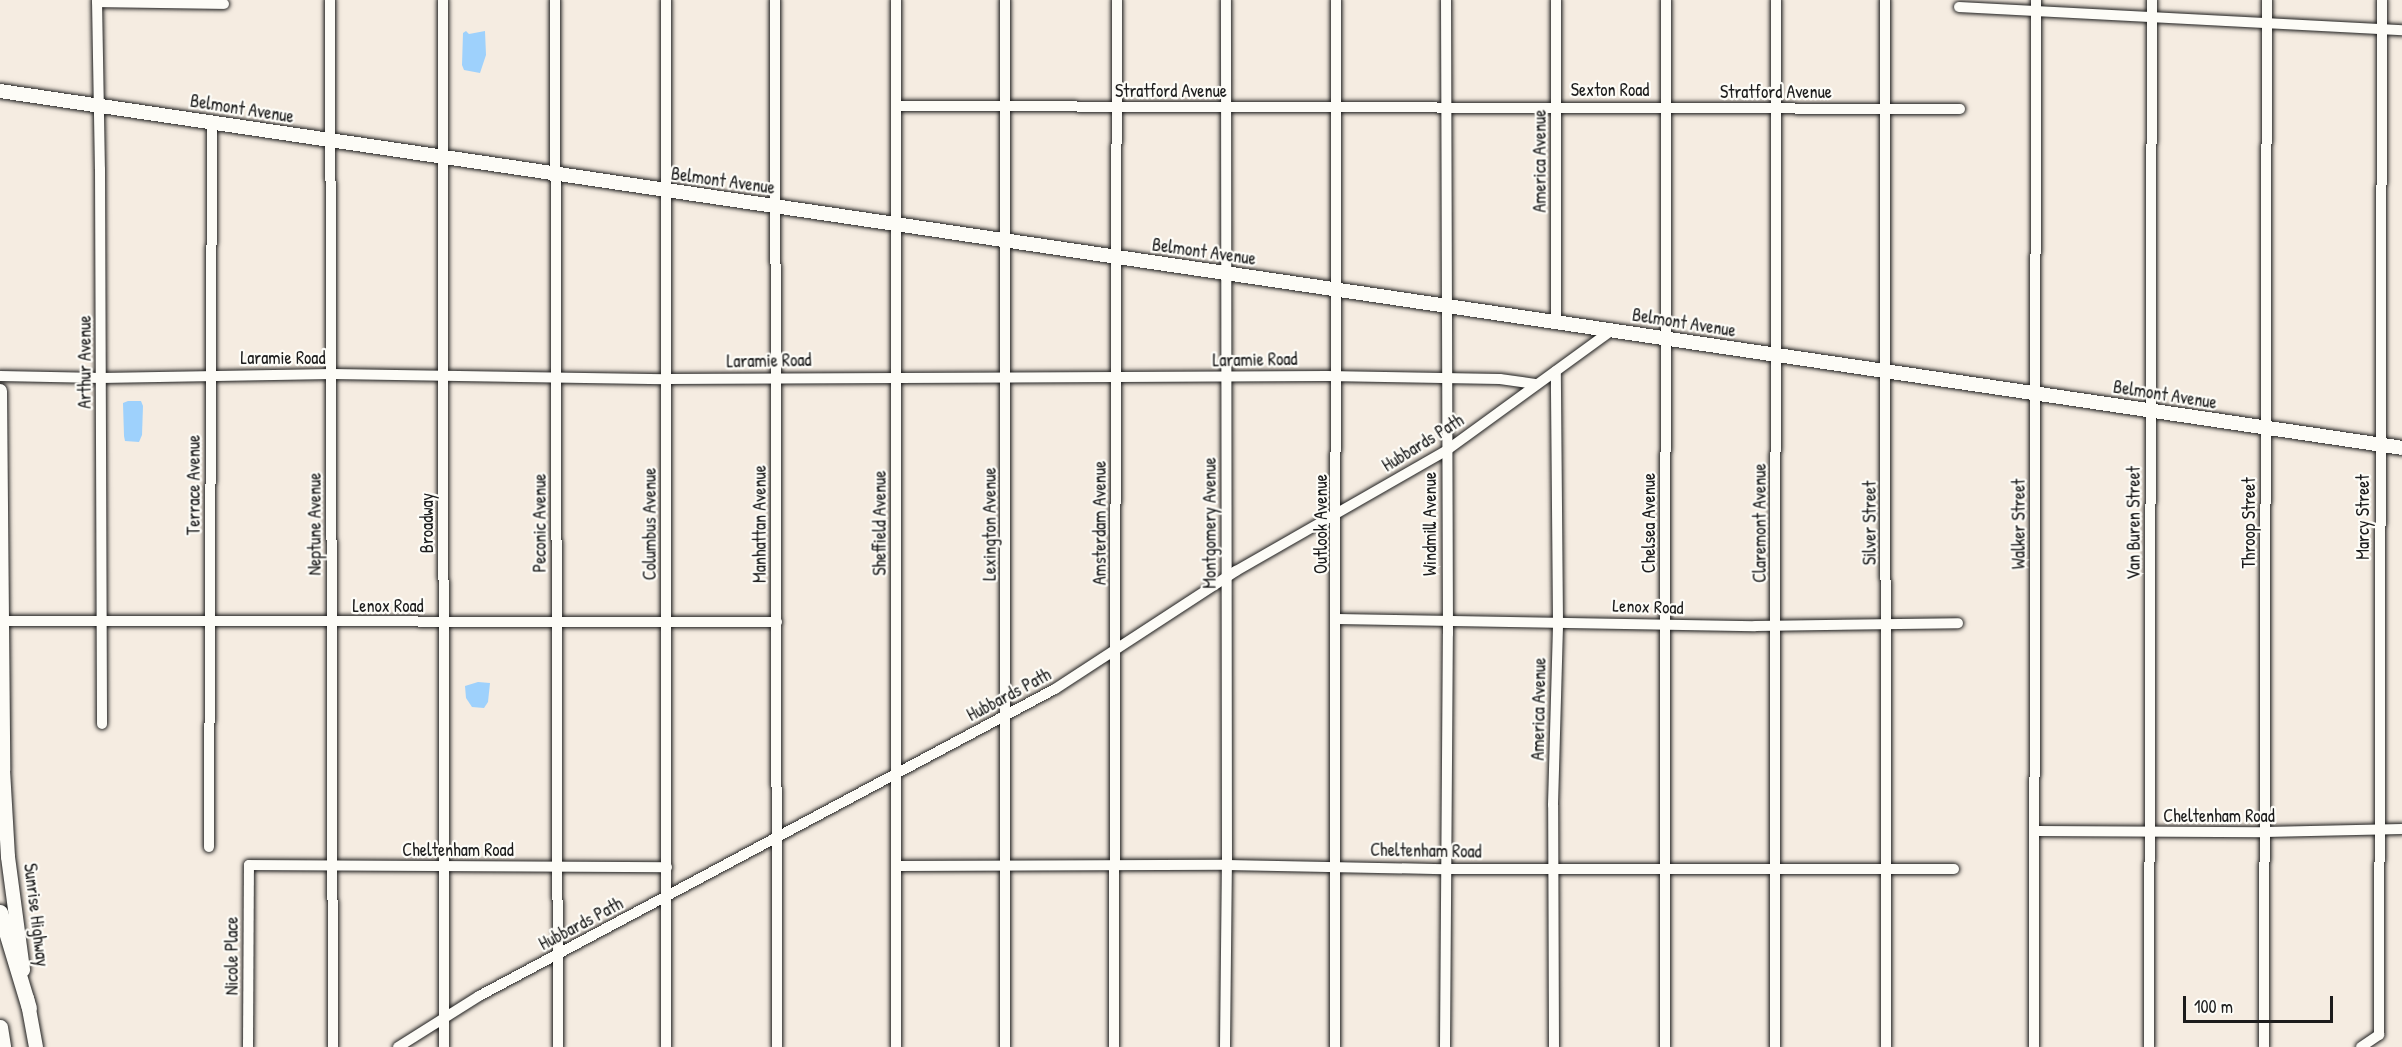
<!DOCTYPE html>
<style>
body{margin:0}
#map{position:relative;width:2402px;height:1047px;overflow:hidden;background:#f5ece1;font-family:"Patrick Hand",sans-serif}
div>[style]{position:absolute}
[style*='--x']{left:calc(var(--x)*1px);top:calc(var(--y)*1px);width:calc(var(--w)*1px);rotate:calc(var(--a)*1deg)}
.water>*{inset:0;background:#9ed1fc}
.roads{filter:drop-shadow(0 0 2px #1c1c1c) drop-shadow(0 0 2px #1c1c1c)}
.minor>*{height:10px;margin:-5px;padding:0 5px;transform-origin:5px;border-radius:5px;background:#fdfcf7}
.major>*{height:14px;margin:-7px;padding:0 7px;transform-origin:7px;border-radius:7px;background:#fdfcf7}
.highway>*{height:15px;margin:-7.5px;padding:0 7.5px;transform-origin:7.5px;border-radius:7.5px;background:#fdfcf7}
span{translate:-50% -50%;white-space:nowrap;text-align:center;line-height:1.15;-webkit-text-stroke:4.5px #fdfcf7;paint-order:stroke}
.street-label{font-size:18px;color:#1c1c1c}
.scale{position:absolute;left:2183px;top:996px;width:150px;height:27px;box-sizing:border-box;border:3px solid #1c1c1c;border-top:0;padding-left:8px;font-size:18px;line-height:21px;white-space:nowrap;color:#1c1c1c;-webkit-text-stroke:4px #fdfcf7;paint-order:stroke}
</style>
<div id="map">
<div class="water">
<i style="clip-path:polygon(466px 31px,469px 34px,485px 31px,486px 55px,480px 73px,464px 70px,462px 65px,463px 33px)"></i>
<i style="clip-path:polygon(128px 401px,141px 401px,143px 406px,142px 435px,139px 442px,125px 441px,124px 436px,123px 403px)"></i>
<i style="clip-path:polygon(478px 682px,490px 683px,488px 702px,484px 708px,472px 707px,466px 698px,465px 686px)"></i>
</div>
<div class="roads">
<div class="minor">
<i style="--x:97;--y:0;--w:169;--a:89"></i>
<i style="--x:100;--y:169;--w:555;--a:89.79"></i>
<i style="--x:330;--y:0;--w:1047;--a:89.84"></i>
<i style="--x:443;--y:0;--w:1047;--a:89.95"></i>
<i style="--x:555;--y:0;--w:1047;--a:89.84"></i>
<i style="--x:666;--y:0;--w:1047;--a:90"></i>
<i style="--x:775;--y:0;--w:1047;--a:89.89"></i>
<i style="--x:896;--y:0;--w:1047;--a:90"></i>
<i style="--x:1005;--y:0;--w:1047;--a:90"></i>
<i style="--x:1885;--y:0;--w:1047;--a:89.95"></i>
<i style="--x:97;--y:2;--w:127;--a:0.9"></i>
<i style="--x:1959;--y:7;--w:444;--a:3"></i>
<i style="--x:897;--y:106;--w:1063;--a:0.16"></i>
<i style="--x:1556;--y:322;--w:322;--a:-90"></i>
<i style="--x:0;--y:376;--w:101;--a:1.1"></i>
<i style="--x:101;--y:378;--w:231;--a:-1"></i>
<i style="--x:332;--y:374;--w:334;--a:0.9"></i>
<i style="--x:666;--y:379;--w:661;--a:-0.26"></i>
<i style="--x:1327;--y:376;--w:173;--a:1"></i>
<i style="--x:1500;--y:379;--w:37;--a:8"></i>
<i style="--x:1337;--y:619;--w:418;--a:1"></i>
<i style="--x:1755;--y:626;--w:203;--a:-0.8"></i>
<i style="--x:1;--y:621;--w:776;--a:0.07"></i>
<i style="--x:2036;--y:831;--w:229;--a:0.3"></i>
<i style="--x:2265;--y:832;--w:137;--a:-1.3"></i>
<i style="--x:209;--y:847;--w:724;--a:-89.76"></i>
<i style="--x:897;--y:866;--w:330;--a:-0.2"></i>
<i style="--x:1227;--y:865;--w:218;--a:1.1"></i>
<i style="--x:1445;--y:869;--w:509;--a:0"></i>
<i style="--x:248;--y:1047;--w:182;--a:-89.7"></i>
<i style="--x:249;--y:865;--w:418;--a:0.3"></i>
<i style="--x:398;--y:1047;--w:96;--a:-32.2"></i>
<i style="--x:479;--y:996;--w:653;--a:-28.06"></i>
<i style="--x:1055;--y:689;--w:216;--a:-33.1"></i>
<i style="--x:1236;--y:571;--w:243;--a:-29.8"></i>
<i style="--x:1447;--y:450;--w:204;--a:-36"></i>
<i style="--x:1114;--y:1047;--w:1047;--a:-89.84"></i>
<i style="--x:1225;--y:1047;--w:182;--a:-89.4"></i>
<i style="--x:1227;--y:865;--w:865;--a:-90.07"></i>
<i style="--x:1335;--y:1047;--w:1047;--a:-89.95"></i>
<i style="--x:1445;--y:1047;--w:413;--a:-89.6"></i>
<i style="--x:1448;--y:634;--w:634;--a:-90.18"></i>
<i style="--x:1554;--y:1047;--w:242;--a:-90.2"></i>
<i style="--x:1553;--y:805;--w:184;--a:-88.4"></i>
<i style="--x:1558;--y:621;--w:250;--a:-90.5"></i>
<i style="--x:1665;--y:1047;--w:1047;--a:-89.95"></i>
<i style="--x:1775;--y:1047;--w:1047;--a:-89.95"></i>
<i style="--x:2034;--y:1047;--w:1047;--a:-89.89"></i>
<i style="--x:2149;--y:1047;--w:1047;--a:-89.84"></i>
<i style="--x:2264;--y:1047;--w:1047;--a:-89.84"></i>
<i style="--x:2361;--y:1047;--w:22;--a:-34"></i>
<i style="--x:2379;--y:1035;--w:1035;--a:-89.83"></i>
</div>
<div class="major">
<i style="--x:0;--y:91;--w:2428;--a:8.45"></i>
<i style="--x:0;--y:391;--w:379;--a:89.5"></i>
<i style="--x:3;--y:770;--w:87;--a:86.7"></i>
<i style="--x:8;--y:857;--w:114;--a:82.4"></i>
<i style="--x:27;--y:998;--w:50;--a:79.6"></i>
</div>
<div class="highway">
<i style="--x:0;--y:912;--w:100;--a:73.2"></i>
<i style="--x:0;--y:1027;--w:20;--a:81"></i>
</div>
</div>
<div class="street-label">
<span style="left:1610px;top:90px">Sexton Road</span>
<span style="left:1171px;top:91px">Stratford Avenue</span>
<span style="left:1776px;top:92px">Stratford Avenue</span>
<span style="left:242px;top:109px;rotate:9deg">Belmont Avenue</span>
<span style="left:1540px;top:161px;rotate:-90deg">America Avenue</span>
<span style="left:723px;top:181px;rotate:8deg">Belmont Avenue</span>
<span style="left:1204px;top:252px;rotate:8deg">Belmont Avenue</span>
<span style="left:1684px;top:323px;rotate:9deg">Belmont Avenue</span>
<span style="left:283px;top:358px">Laramie Road</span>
<span style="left:1255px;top:360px;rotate:-1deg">Laramie Road</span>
<span style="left:769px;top:361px;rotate:-1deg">Laramie Road</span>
<span style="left:85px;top:362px;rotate:-90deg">Arthur Avenue</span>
<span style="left:2165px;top:395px;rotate:9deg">Belmont Avenue</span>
<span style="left:1423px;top:443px;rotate:-32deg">Hubbards Path</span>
<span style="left:194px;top:485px;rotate:-90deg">Terrace Avenue</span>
<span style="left:2363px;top:517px;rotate:-90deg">Marcy Street</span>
<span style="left:427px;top:523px;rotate:-90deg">Broadway</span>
<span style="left:540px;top:523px;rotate:-90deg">Peconic Avenue</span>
<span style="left:880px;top:523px;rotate:-90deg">Sheffield Avenue</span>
<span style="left:1100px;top:523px;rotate:-90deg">Amsterdam Avenue</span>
<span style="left:1210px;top:523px;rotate:-90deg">Montgomery Avenue</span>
<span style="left:1649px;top:523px;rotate:-90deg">Chelsea Avenue</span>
<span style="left:1760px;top:523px;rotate:-90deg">Claremont Avenue</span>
<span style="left:1870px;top:523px;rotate:-90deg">Silver Street</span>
<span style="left:2134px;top:523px;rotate:-90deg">Van Buren Street</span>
<span style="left:2249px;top:523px;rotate:-90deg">Throop Street</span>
<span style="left:315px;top:524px;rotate:-90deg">Neptune Avenue</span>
<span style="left:650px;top:524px;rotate:-90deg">Columbus Avenue</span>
<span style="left:760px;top:524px;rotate:-90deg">Manhattan Avenue</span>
<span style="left:990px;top:524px;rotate:-90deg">Lexington Avenue</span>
<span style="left:1321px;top:524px;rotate:-90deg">Outlook Avenue</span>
<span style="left:1430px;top:524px;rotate:-90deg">Windmill Avenue</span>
<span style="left:2019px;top:524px;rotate:-90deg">Walker Street</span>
<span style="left:388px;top:606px">Lenox Road</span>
<span style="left:1648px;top:607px;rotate:2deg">Lenox Road</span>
<span style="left:1009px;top:695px;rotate:-28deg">Hubbards Path</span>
<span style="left:1539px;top:709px;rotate:-89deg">America Avenue</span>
<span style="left:2219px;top:816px">Cheltenham Road</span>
<span style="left:458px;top:850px">Cheltenham Road</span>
<span style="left:1426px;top:851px;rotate:1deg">Cheltenham Road</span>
<span style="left:36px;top:915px;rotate:83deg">Sunrise Highway</span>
<span style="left:581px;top:924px;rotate:-28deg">Hubbards Path</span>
<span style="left:232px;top:956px;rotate:-90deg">Nicole Place</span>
</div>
<div class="scale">100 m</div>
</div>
